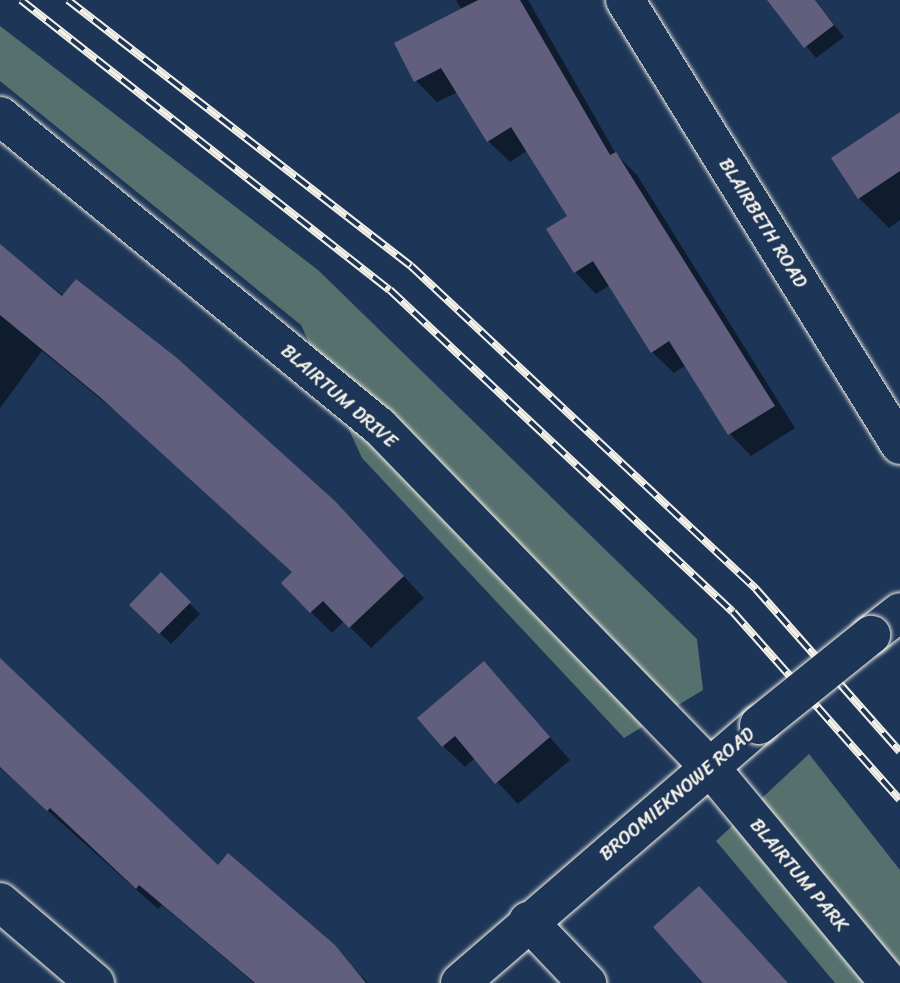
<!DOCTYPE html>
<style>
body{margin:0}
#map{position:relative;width:900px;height:983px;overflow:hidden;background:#1d3557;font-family:Sriracha,sans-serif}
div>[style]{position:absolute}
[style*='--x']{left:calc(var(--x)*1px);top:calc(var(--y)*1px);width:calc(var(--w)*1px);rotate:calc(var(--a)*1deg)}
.green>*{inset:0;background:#55706d}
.shadow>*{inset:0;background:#0007}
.building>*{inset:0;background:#625f7e}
.roads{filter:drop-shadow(0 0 2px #f4f1e8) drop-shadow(0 0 2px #f4f1e8)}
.minor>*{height:38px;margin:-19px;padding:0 19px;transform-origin:19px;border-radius:19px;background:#1d3557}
.major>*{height:38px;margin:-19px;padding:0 19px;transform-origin:19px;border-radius:19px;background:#1d3557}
.rail>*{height:8px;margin-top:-4px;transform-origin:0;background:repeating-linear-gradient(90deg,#1d3557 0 16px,#f4f1e8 0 32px);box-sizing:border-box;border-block:2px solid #f4f1e8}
.bridges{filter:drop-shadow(0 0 2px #f4f1e8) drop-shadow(0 0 2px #f4f1e8)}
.minor-bridge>*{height:38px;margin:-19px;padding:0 19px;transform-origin:19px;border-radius:19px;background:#1d3557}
span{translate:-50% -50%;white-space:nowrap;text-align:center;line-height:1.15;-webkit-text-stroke:5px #1d3557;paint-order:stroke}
.street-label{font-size:19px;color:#f4f1e8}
</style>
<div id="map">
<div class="green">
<i style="clip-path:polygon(0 26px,318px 270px,697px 639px,703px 690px,624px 738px,362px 458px,301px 325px,0 81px)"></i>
<i style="clip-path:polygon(809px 754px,900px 870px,900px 983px,835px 983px,716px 841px)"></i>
</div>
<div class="shadow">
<i style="clip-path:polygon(456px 0,528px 0,616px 154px,637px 175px,795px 428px,751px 456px,730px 434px,686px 365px,674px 373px,652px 352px,610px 285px,596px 294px,575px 272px,569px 217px,528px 150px,510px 162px,488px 141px,458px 92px,437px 102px,416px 81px,462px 11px)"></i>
<i style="clip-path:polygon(788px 0,815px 0,844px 37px,816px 58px,776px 9px)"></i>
<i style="clip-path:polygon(900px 114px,900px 220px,889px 228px,859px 198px)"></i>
<i style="clip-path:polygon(0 246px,357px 526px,424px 598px,371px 648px,344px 621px,332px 633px,311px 612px,294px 573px,125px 419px,42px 351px,0 408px)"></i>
<i style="clip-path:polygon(161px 575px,200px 614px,171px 644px,131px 605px)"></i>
<i style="clip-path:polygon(0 662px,218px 868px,333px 946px,368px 983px,254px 983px,162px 905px,158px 909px,0 768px)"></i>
<i style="clip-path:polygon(484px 663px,570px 760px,518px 804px,475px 758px,465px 767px,443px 746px)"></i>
</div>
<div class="building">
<i style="clip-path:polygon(478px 0,520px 0,610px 155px,616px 152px,775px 406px,728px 435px,669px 341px,651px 353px,593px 261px,574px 273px,546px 229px,567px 216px,511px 127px,487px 142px,441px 68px,414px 82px,394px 43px)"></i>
<i style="clip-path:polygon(767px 0,815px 0,834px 25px,804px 48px)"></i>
<i style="clip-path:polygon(900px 112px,900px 171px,858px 199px,831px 158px)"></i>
<i style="clip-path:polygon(0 244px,62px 296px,76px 279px,177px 358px,336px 502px,404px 576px,349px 628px,323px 601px,310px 613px,281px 583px,292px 572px,101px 398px,0 315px)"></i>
<i style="clip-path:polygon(161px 572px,191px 602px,159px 634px,129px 605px)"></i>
<i style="clip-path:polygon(0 658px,218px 865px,228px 853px,335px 945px,366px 983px,255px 983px,139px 885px,136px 889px,50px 808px,47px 811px,0 767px)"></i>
<i style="clip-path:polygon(484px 661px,550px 737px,495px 784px,455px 736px,442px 747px,417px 718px)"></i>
<i style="clip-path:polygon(699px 886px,788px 983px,703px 983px,653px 927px)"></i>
</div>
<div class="roads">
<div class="minor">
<i style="--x:0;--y:116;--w:490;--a:39.3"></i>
<i style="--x:379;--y:426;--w:474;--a:45.9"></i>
<i style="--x:709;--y:766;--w:282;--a:50.3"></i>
<i style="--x:871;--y:635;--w:37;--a:-38"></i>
<i style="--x:0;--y:902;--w:125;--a:40.5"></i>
<i style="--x:528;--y:921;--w:86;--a:46.4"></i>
<i style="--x:460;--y:983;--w:395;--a:-40.8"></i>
</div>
<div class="major">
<i style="--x:625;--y:0;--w:523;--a:58.28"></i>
</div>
</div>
<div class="rail">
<i style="--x:21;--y:0;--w:469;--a:38.2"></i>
<i style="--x:390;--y:290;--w:470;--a:43.2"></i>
<i style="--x:733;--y:612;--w:251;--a:48.4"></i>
<i style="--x:68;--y:0;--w:434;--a:37.8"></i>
<i style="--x:411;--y:266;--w:473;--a:43.1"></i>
<i style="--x:756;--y:589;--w:217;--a:48.5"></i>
</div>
<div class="bridges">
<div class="minor-bridge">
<i style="--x:759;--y:725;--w:144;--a:-38.8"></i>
</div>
</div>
<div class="street-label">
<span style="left:763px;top:223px;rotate:58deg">BLAIRBETH ROAD</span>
<span style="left:339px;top:396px;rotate:41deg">BLAIRTUM DRIVE</span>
<span style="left:677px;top:794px;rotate:-40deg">BROOMIEKNOWE ROAD</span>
<span style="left:799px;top:875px;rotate:50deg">BLAIRTUM PARK</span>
</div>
</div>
